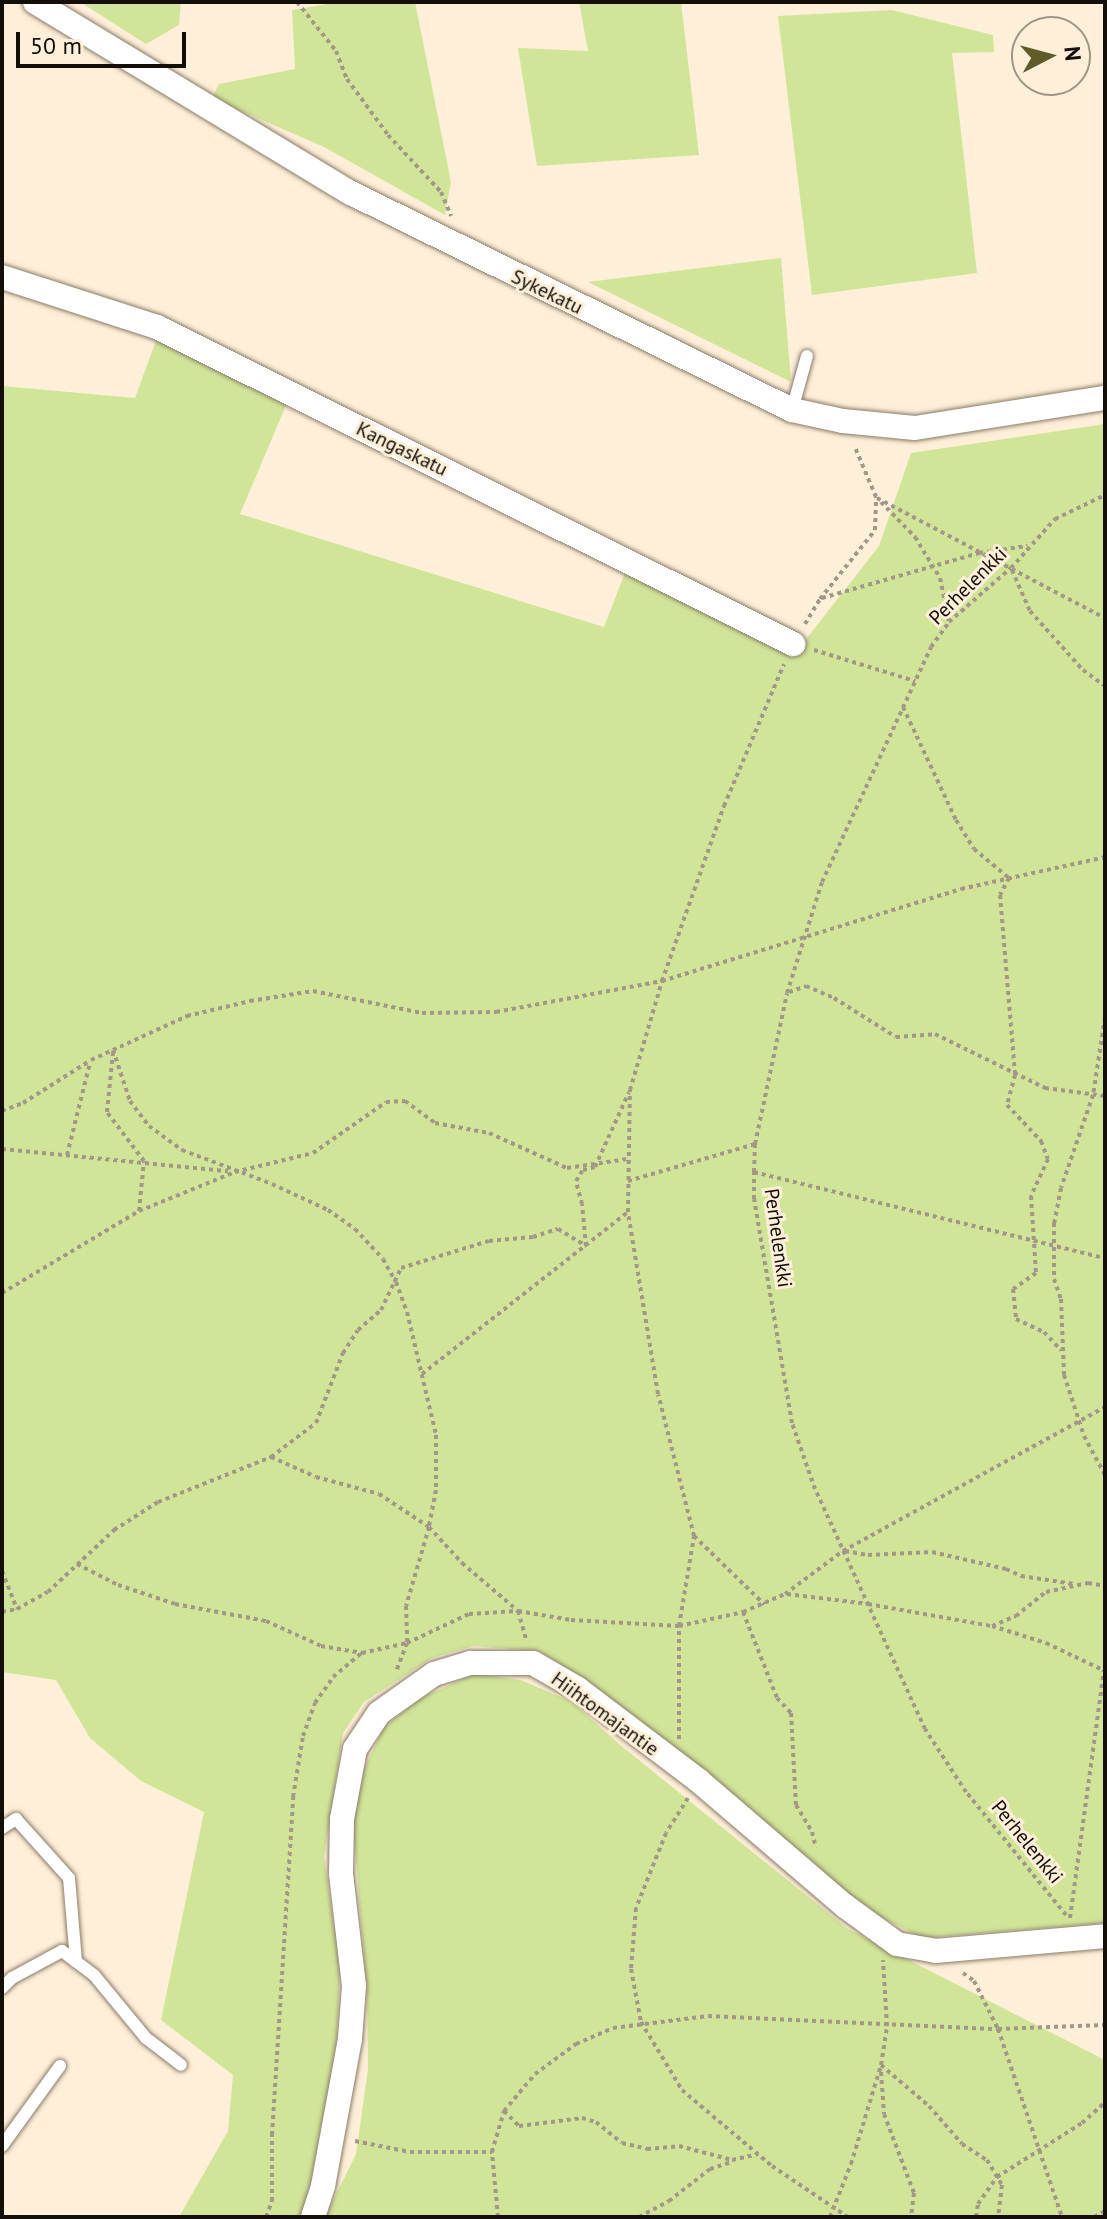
<!DOCTYPE html>
<style>
body{margin:0}
#map{position:relative;width:1107px;height:2219px;overflow:hidden;background:#feefd9;font-family:"PT Sans",sans-serif}
div>[style]{position:absolute}
[style*='--x']{left:calc(var(--x)*1px);top:calc(var(--y)*1px);width:calc(var(--w)*1px);rotate:calc(var(--a)*1deg)}
.green>*{inset:0;background:#d1e598}
.path>*{height:4px;margin-top:-2px;transform-origin:0;background:repeating-linear-gradient(90deg,#a39888 0 4px,transparent 0 8px)}
.roads{filter:drop-shadow(0 0 2px #897c68) drop-shadow(0 0 2px #897c68)}
.lane>*{height:12px;margin:-6px;padding:0 6px;transform-origin:6px;border-radius:6px;background:#fff}
.street>*{height:24px;margin:-12px;padding:0 12px;transform-origin:12px;border-radius:12px;background:#fff}
span{translate:-50% -50%;white-space:nowrap;text-align:center;line-height:1.15;-webkit-text-stroke:6px #feefd9;paint-order:stroke}
.street-label{font-size:20px;color:#130e07}
.frame{position:absolute;inset:0;border:4px solid #130e07;pointer-events:none}
.north{position:absolute;left:1011px;top:16px;width:80px;height:80px;box-sizing:border-box;background:#feefd9;border:2px solid #a09585;border-radius:50%;rotate:84deg;font-size:22px;font-weight:700;line-height:32px;text-align:center;color:#130e07}
.north::after{content:'';display:block;margin:auto;width:28px;height:36px;background:#5f5c29;clip-path:polygon(50% 0,100% 100%,50% 72%,0 100%)}
.scale{position:absolute;left:16px;top:32px;width:170px;height:36px;box-sizing:border-box;border:4px solid #130e07;border-top:0;padding-left:10px;font-size:24px;line-height:28px;white-space:nowrap;color:#130e07;-webkit-text-stroke:6px #feefd9;paint-order:stroke}
</style>
<div id="map">
<div class="green">
<i style="clip-path:polygon(80px 2px,181px 2px,179px 25px,146px 44px)"></i>
<i style="clip-path:polygon(339px 2px,415px 2px,451px 182px,445px 215px,326px 148px,212px 98px,219px 84px,295px 69px,292px 10px)"></i>
<i style="clip-path:polygon(579px 2px,681px 2px,699px 155px,537px 166px,518px 48px,588px 51px)"></i>
<i style="clip-path:polygon(892px 10px,993px 35px,994px 52px,952px 53px,977px 273px,812px 295px,778px 16px)"></i>
<i style="clip-path:polygon(781px 258px,791px 382px,588px 282px)"></i>
<i style="clip-path:polygon(157px 338px,287px 403px,240px 514px,604px 627px,626px 570px,800px 647px,879px 546px,911px 453px,1105px 424px,1105px 1923px,922px 1938px,863px 1908px,583px 1678px,539px 1651px,473px 1646px,432px 1658px,364px 1702px,343px 1733px,324px 1857px,340px 1969px,336px 2055px,304px 2217px,179px 2217px,228px 2131px,233px 2075px,161px 2020px,204px 1812px,141px 1781px,90px 1738px,56px 1680px,2px 1672px,2px 386px,135px 398px)"></i>
<i style="clip-path:polygon(474px 1674px,521px 1680px,572px 1702px,619px 1744px,848px 1929px,1105px 2060px,1105px 2217px,325px 2217px,356px 2154px,368px 2069px,367px 1993px,354px 1837px,355px 1788px,384px 1727px,421px 1698px)"></i>
</div>
<div class="path">
<i style="--x:297;--y:2;--w:63;--a:51.5"></i>
<i style="--x:336;--y:51;--w:30;--a:69"></i>
<i style="--x:347;--y:79;--w:69;--a:53.8"></i>
<i style="--x:388;--y:135;--w:78;--a:47.1"></i>
<i style="--x:441;--y:192;--w:26;--a:67"></i>
<i style="--x:877;--y:498;--w:258;--a:27.8"></i>
<i style="--x:881;--y:502;--w:49;--a:45.8"></i>
<i style="--x:915;--y:537;--w:48;--a:58.6"></i>
<i style="--x:940;--y:578;--w:45;--a:78.4"></i>
<i style="--x:1012;--y:570;--w:45;--a:66.3"></i>
<i style="--x:1030;--y:611;--w:79;--a:48.1"></i>
<i style="--x:1083;--y:670;--w:27;--a:36"></i>
<i style="--x:822;--y:598;--w:163;--a:-16"></i>
<i style="--x:979;--y:553;--w:49;--a:-8.3"></i>
<i style="--x:805;--y:624;--w:29;--a:-59"></i>
<i style="--x:820;--y:599;--w:88;--a:-51.4"></i>
<i style="--x:875;--y:530;--w:33;--a:-88"></i>
<i style="--x:876;--y:497;--w:56;--a:-112.9"></i>
<i style="--x:814;--y:650;--w:106;--a:17.1"></i>
<i style="--x:903;--y:707;--w:125;--a:64.9"></i>
<i style="--x:956;--y:820;--w:34;--a:58"></i>
<i style="--x:974;--y:849;--w:45;--a:39.6"></i>
<i style="--x:1009;--y:878;--w:19;--a:118"></i>
<i style="--x:1000;--y:895;--w:181;--a:85.2"></i>
<i style="--x:1015;--y:1075;--w:31;--a:105"></i>
<i style="--x:1007;--y:1105;--w:50;--a:46.6"></i>
<i style="--x:1041;--y:1141;--w:19;--a:69"></i>
<i style="--x:1048;--y:1159;--w:41;--a:114.7"></i>
<i style="--x:1031;--y:1196;--w:77;--a:86.3"></i>
<i style="--x:1036;--y:1273;--w:28;--a:145"></i>
<i style="--x:1013;--y:1289;--w:30;--a:84"></i>
<i style="--x:1016;--y:1319;--w:31;--a:25"></i>
<i style="--x:1044;--y:1332;--w:25;--a:47"></i>
<i style="--x:789;--y:992;--w:18;--a:-19"></i>
<i style="--x:806;--y:986;--w:30;--a:23"></i>
<i style="--x:834;--y:998;--w:73;--a:32.2"></i>
<i style="--x:896;--y:1037;--w:39;--a:-4"></i>
<i style="--x:935;--y:1034;--w:123;--a:26.1"></i>
<i style="--x:1045;--y:1088;--w:61;--a:7.6"></i>
<i style="--x:1105;--y:1017;--w:79;--a:98.7"></i>
<i style="--x:1093;--y:1095;--w:98;--a:109"></i>
<i style="--x:1061;--y:1188;--w:36;--a:101"></i>
<i style="--x:1054;--y:1223;--w:56;--a:90"></i>
<i style="--x:1054;--y:1279;--w:21;--a:71"></i>
<i style="--x:1061;--y:1299;--w:76;--a:87.7"></i>
<i style="--x:1064;--y:1375;--w:64;--a:71.8"></i>
<i style="--x:1084;--y:1436;--w:44;--a:61.7"></i>
<i style="--x:113;--y:1050;--w:54;--a:71.6"></i>
<i style="--x:130;--y:1101;--w:31;--a:53"></i>
<i style="--x:149;--y:1126;--w:41;--a:36"></i>
<i style="--x:182;--y:1150;--w:96;--a:20.7"></i>
<i style="--x:272;--y:1184;--w:62;--a:24.9"></i>
<i style="--x:328;--y:1210;--w:33;--a:35"></i>
<i style="--x:355;--y:1229;--w:41;--a:47"></i>
<i style="--x:383;--y:1259;--w:26;--a:61"></i>
<i style="--x:396;--y:1282;--w:32;--a:70"></i>
<i style="--x:407;--y:1312;--w:126;--a:76.7"></i>
<i style="--x:436;--y:1435;--w:55;--a:90"></i>
<i style="--x:436;--y:1490;--w:38;--a:101"></i>
<i style="--x:429;--y:1527;--w:82;--a:106.2"></i>
<i style="--x:406;--y:1606;--w:37;--a:88"></i>
<i style="--x:407;--y:1643;--w:30;--a:111"></i>
<i style="--x:2;--y:1111;--w:22;--a:-21"></i>
<i style="--x:23;--y:1103;--w:80;--a:-32.3"></i>
<i style="--x:91;--y:1060;--w:106;--a:-24.6"></i>
<i style="--x:187;--y:1016;--w:65;--a:-13.4"></i>
<i style="--x:250;--y:1001;--w:64;--a:-9"></i>
<i style="--x:313;--y:991;--w:111;--a:11.4"></i>
<i style="--x:422;--y:1013;--w:74;--a:-0.8"></i>
<i style="--x:496;--y:1012;--w:169;--a:-10.6"></i>
<i style="--x:662;--y:981;--w:313;--a:-17.1"></i>
<i style="--x:961;--y:889;--w:148;--a:-12.5"></i>
<i style="--x:2;--y:1149;--w:227;--a:5.6"></i>
<i style="--x:67;--y:1155;--w:95;--a:-76"></i>
<i style="--x:754;--y:1172;--w:361;--a:13.8"></i>
<i style="--x:628;--y:1181;--w:132;--a:-16.2"></i>
<i style="--x:139;--y:1211;--w:104;--a:-22.1"></i>
<i style="--x:235;--y:1172;--w:80;--a:-13.7"></i>
<i style="--x:313;--y:1153;--w:89;--a:-34.9"></i>
<i style="--x:386;--y:1102;--w:19;--a:-3"></i>
<i style="--x:405;--y:1101;--w:37;--a:36"></i>
<i style="--x:435;--y:1123;--w:55;--a:10.5"></i>
<i style="--x:489;--y:1133;--w:85;--a:24.2"></i>
<i style="--x:567;--y:1168;--w:61;--a:-8.5"></i>
<i style="--x:2;--y:1293;--w:160;--a:-30.9"></i>
<i style="--x:139;--y:1211;--w:50;--a:-84.3"></i>
<i style="--x:144;--y:1161;--w:61;--a:-127.1"></i>
<i style="--x:107;--y:1112;--w:60;--a:-84.3"></i>
<i style="--x:422;--y:1374;--w:262;--a:-38.2"></i>
<i style="--x:271;--y:1457;--w:49;--a:24"></i>
<i style="--x:316;--y:1477;--w:65;--a:15.1"></i>
<i style="--x:379;--y:1494;--w:60;--a:33.4"></i>
<i style="--x:429;--y:1527;--w:49;--a:47.5"></i>
<i style="--x:462;--y:1563;--w:74;--a:40.6"></i>
<i style="--x:518;--y:1611;--w:32;--a:74"></i>
<i style="--x:694;--y:1536;--w:98;--a:44.2"></i>
<i style="--x:845;--y:1551;--w:23;--a:10"></i>
<i style="--x:868;--y:1555;--w:64;--a:-2.7"></i>
<i style="--x:932;--y:1552;--w:76;--a:12.9"></i>
<i style="--x:1006;--y:1569;--w:17;--a:25"></i>
<i style="--x:1021;--y:1576;--w:54;--a:8.6"></i>
<i style="--x:77;--y:1564;--w:46;--a:27.1"></i>
<i style="--x:118;--y:1585;--w:60;--a:18.4"></i>
<i style="--x:175;--y:1604;--w:93;--a:10.6"></i>
<i style="--x:266;--y:1621;--w:60;--a:24.4"></i>
<i style="--x:321;--y:1646;--w:42;--a:9.7"></i>
<i style="--x:362;--y:1653;--w:46;--a:-12.5"></i>
<i style="--x:407;--y:1643;--w:68;--a:-25.1"></i>
<i style="--x:469;--y:1614;--w:49;--a:-3.5"></i>
<i style="--x:518;--y:1611;--w:54;--a:9.6"></i>
<i style="--x:571;--y:1620;--w:108;--a:3.2"></i>
<i style="--x:679;--y:1626;--w:66;--a:-12.3"></i>
<i style="--x:743;--y:1612;--w:46;--a:-23.2"></i>
<i style="--x:785;--y:1594;--w:72;--a:-36.6"></i>
<i style="--x:843;--y:1551;--w:299;--a:-28.8"></i>
<i style="--x:2;--y:1571;--w:41;--a:68.5"></i>
<i style="--x:787;--y:1594;--w:82;--a:7"></i>
<i style="--x:868;--y:1604;--w:126;--a:10.1"></i>
<i style="--x:992;--y:1626;--w:57;--a:17.5"></i>
<i style="--x:1046;--y:1643;--w:65;--a:25.4"></i>
<i style="--x:2;--y:1612;--w:15;--a:-11"></i>
<i style="--x:17;--y:1609;--w:35;--a:-29"></i>
<i style="--x:48;--y:1592;--w:91;--a:-43.2"></i>
<i style="--x:114;--y:1530;--w:52;--a:-32.5"></i>
<i style="--x:158;--y:1502;--w:122;--a:-21.7"></i>
<i style="--x:271;--y:1457;--w:56;--a:-37.1"></i>
<i style="--x:316;--y:1423;--w:75;--a:-68.9"></i>
<i style="--x:343;--y:1353;--w:27;--a:-57"></i>
<i style="--x:358;--y:1330;--w:30;--a:-41"></i>
<i style="--x:381;--y:1310;--w:47;--a:-64.5"></i>
<i style="--x:401;--y:1268;--w:92;--a:-17.1"></i>
<i style="--x:489;--y:1241;--w:44;--a:-5.2"></i>
<i style="--x:533;--y:1237;--w:26;--a:-18"></i>
<i style="--x:558;--y:1229;--w:33;--a:31"></i>
<i style="--x:586;--y:1246;--w:42;--a:-95.4"></i>
<i style="--x:582;--y:1204;--w:24;--a:-105"></i>
<i style="--x:576;--y:1181;--w:13;--a:-58"></i>
<i style="--x:583;--y:1170;--w:12;--a:-14"></i>
<i style="--x:595;--y:1167;--w:82;--a:-65.6"></i>
<i style="--x:743;--y:1612;--w:92;--a:68.4"></i>
<i style="--x:777;--y:1698;--w:21;--a:47"></i>
<i style="--x:791;--y:1713;--w:92;--a:86.9"></i>
<i style="--x:796;--y:1805;--w:31;--a:59"></i>
<i style="--x:812;--y:1832;--w:16;--a:76"></i>
<i style="--x:992;--y:1626;--w:26;--a:-23"></i>
<i style="--x:1016;--y:1616;--w:38;--a:-39"></i>
<i style="--x:1046;--y:1592;--w:43;--a:-12.1"></i>
<i style="--x:1088;--y:1583;--w:17;--a:10"></i>
<i style="--x:679;--y:1739;--w:113;--a:-90"></i>
<i style="--x:679;--y:1626;--w:91;--a:-80.5"></i>
<i style="--x:694;--y:1536;--w:146;--a:-104.2"></i>
<i style="--x:658;--y:1394;--w:184;--a:-99.4"></i>
<i style="--x:628;--y:1212;--w:122;--a:-89.1"></i>
<i style="--x:630;--y:1090;--w:114;--a:-73.6"></i>
<i style="--x:662;--y:981;--w:186;--a:-70.5"></i>
<i style="--x:724;--y:806;--w:154;--a:-67.1"></i>
<i style="--x:688;--y:1798;--w:41;--a:122.2"></i>
<i style="--x:666;--y:1833;--w:81;--a:111.8"></i>
<i style="--x:636;--y:1908;--w:61;--a:94.7"></i>
<i style="--x:631;--y:1969;--w:54;--a:79.3"></i>
<i style="--x:641;--y:2022;--w:79;--a:58.9"></i>
<i style="--x:682;--y:2090;--w:118;--a:40.2"></i>
<i style="--x:772;--y:2166;--w:92;--a:33.9"></i>
<i style="--x:1066;--y:1915;--w:159;--a:-129.1"></i>
<i style="--x:966;--y:1792;--w:75;--a:-123.1"></i>
<i style="--x:925;--y:1729;--w:264;--a:-114.6"></i>
<i style="--x:815;--y:1489;--w:70;--a:-109.2"></i>
<i style="--x:792;--y:1423;--w:227;--a:-99.6"></i>
<i style="--x:754;--y:1199;--w:27;--a:-90"></i>
<i style="--x:754;--y:1172;--w:28;--a:-88"></i>
<i style="--x:755;--y:1144;--w:154;--a:-78"></i>
<i style="--x:787;--y:993;--w:116;--a:-72.5"></i>
<i style="--x:822;--y:882;--w:259;--a:-65.1"></i>
<i style="--x:931;--y:647;--w:31;--a:-54"></i>
<i style="--x:949;--y:622;--w:82;--a:-41.1"></i>
<i style="--x:1011;--y:568;--w:66;--a:-48.1"></i>
<i style="--x:1055;--y:519;--w:55;--a:-25.6"></i>
<i style="--x:1070;--y:1918;--w:250;--a:-82.2"></i>
<i style="--x:963;--y:1973;--w:14;--a:36"></i>
<i style="--x:974;--y:1981;--w:54;--a:63.4"></i>
<i style="--x:998;--y:2029;--w:199;--a:71.2"></i>
<i style="--x:881;--y:2065;--w:63;--a:40.5"></i>
<i style="--x:929;--y:2106;--w:50;--a:49"></i>
<i style="--x:962;--y:2144;--w:30;--a:33"></i>
<i style="--x:987;--y:2160;--w:29;--a:59"></i>
<i style="--x:1002;--y:2185;--w:32;--a:97"></i>
<i style="--x:881;--y:2072;--w:42;--a:85.9"></i>
<i style="--x:884;--y:2114;--w:85;--a:69.2"></i>
<i style="--x:914;--y:2193;--w:24;--a:97"></i>
<i style="--x:504;--y:2111;--w:21;--a:45"></i>
<i style="--x:519;--y:2126;--w:64;--a:-7.2"></i>
<i style="--x:582;--y:2118;--w:15;--a:16"></i>
<i style="--x:596;--y:2122;--w:33;--a:39"></i>
<i style="--x:622;--y:2143;--w:26;--a:13"></i>
<i style="--x:647;--y:2149;--w:32;--a:-5"></i>
<i style="--x:679;--y:2146;--w:55;--a:14.8"></i>
<i style="--x:732;--y:2160;--w:27;--a:-13"></i>
<i style="--x:355;--y:2141;--w:56;--a:11.3"></i>
<i style="--x:410;--y:2152;--w:82;--a:0"></i>
<i style="--x:266;--y:2217;--w:17;--a:-69"></i>
<i style="--x:272;--y:2201;--w:66;--a:-90"></i>
<i style="--x:272;--y:2135;--w:339;--a:-86.4"></i>
<i style="--x:293;--y:1797;--w:62;--a:-80.7"></i>
<i style="--x:303;--y:1736;--w:35;--a:-70"></i>
<i style="--x:315;--y:1703;--w:32;--a:-55"></i>
<i style="--x:333;--y:1677;--w:38;--a:-40"></i>
<i style="--x:498;--y:2217;--w:65;--a:-95.3"></i>
<i style="--x:492;--y:2152;--w:43;--a:-73.7"></i>
<i style="--x:504;--y:2111;--w:48;--a:-50"></i>
<i style="--x:535;--y:2074;--w:51;--a:-36.2"></i>
<i style="--x:576;--y:2044;--w:40;--a:-23.4"></i>
<i style="--x:613;--y:2028;--w:96;--a:-7.2"></i>
<i style="--x:708;--y:2016;--w:290;--a:2.6"></i>
<i style="--x:998;--y:2029;--w:107;--a:-2.1"></i>
<i style="--x:639;--y:2217;--w:34;--a:-28"></i>
<i style="--x:669;--y:2201;--w:52;--a:-38"></i>
<i style="--x:710;--y:2169;--w:23;--a:-18"></i>
<i style="--x:830;--y:2217;--w:57;--a:-68.4"></i>
<i style="--x:851;--y:2164;--w:103;--a:-73.1"></i>
<i style="--x:881;--y:2065;--w:39;--a:-81"></i>
<i style="--x:887;--y:2026;--w:66;--a:-93.5"></i>
<i style="--x:976;--y:2217;--w:13;--a:-81"></i>
<i style="--x:978;--y:2204;--w:33;--a:-55"></i>
<i style="--x:997;--y:2177;--w:101;--a:-32.4"></i>
<i style="--x:1082;--y:2123;--w:31;--a:-42"></i>
<i style="--x:1094;--y:2217;--w:13;--a:-29"></i>
</div>
<div class="roads">
<div class="lane">
<i style="--x:792;--y:410;--w:56;--a:-74.5"></i>
<i style="--x:2;--y:1828;--w:17;--a:-33"></i>
<i style="--x:16;--y:1819;--w:79;--a:48.1"></i>
<i style="--x:69;--y:1878;--w:84;--a:85.2"></i>
<i style="--x:2;--y:1988;--w:14;--a:-45"></i>
<i style="--x:12;--y:1978;--w:57;--a:-28.4"></i>
<i style="--x:62;--y:1951;--w:40;--a:37"></i>
<i style="--x:94;--y:1975;--w:82;--a:50.5"></i>
<i style="--x:146;--y:2038;--w:44;--a:37.6"></i>
<i style="--x:2;--y:2146;--w:99;--a:-54.1"></i>
</div>
<div class="street">
<i style="--x:35;--y:2;--w:369;--a:31.2"></i>
<i style="--x:351;--y:193;--w:491;--a:26.2"></i>
<i style="--x:792;--y:410;--w:52;--a:12.2"></i>
<i style="--x:843;--y:421;--w:72;--a:5.6"></i>
<i style="--x:915;--y:428;--w:192;--a:-9"></i>
<i style="--x:2;--y:277;--w:163;--a:17.9"></i>
<i style="--x:157;--y:327;--w:711;--a:26.49"></i>
<i style="--x:313;--y:2217;--w:33;--a:-72"></i>
<i style="--x:323;--y:2186;--w:149;--a:-79.6"></i>
<i style="--x:350;--y:2039;--w:53;--a:-85.7"></i>
<i style="--x:354;--y:1986;--w:114;--a:-96.6"></i>
<i style="--x:341;--y:1873;--w:54;--a:-88.9"></i>
<i style="--x:342;--y:1819;--w:71;--a:-79.5"></i>
<i style="--x:355;--y:1749;--w:43;--a:-56.3"></i>
<i style="--x:379;--y:1713;--w:67;--a:-35.3"></i>
<i style="--x:434;--y:1674;--w:38;--a:-17"></i>
<i style="--x:470;--y:1663;--w:63;--a:0"></i>
<i style="--x:533;--y:1663;--w:52;--a:30"></i>
<i style="--x:578;--y:1689;--w:152;--a:37.2"></i>
<i style="--x:699;--y:1781;--w:192;--a:40.6"></i>
<i style="--x:845;--y:1906;--w:64;--a:36.2"></i>
<i style="--x:897;--y:1944;--w:39;--a:10"></i>
<i style="--x:935;--y:1951;--w:171;--a:-5"></i>
</div>
</div>
<div class="street-label">
<span style="left:547px;top:292px;rotate:26deg">Sykekatu</span>
<span style="left:402px;top:449px;rotate:26deg">Kangaskatu</span>
<span style="left:968px;top:586px;rotate:-45deg">Perhelenkki</span>
<span style="left:778px;top:1238px;rotate:82deg">Perhelenkki</span>
<span style="left:605px;top:1714px;rotate:36deg">Hiihtomajantie</span>
<span style="left:1027px;top:1842px;rotate:51deg">Perhelenkki</span>
</div>
<div class="frame"></div>
<div class="north">N</div>
<div class="scale">50 m</div>
</div>
